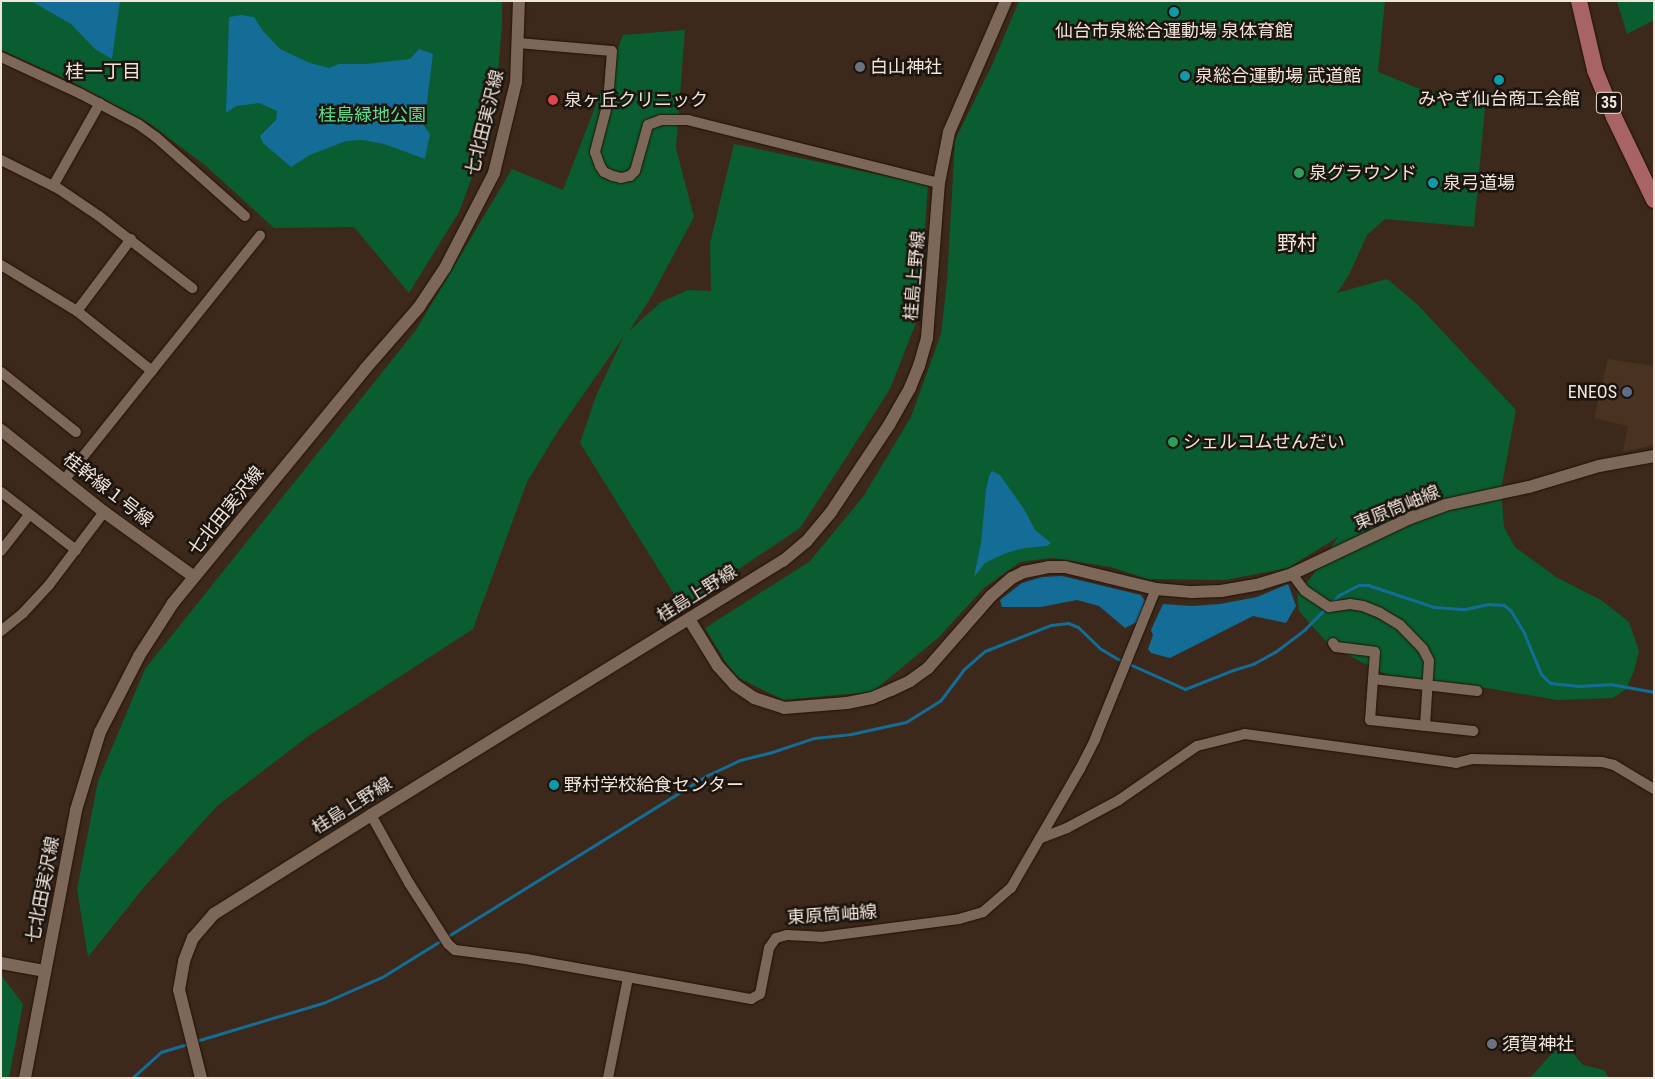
<!DOCTYPE html>
<meta charset="utf-8">
<style>
body{margin:0}
#map{position:relative;width:1655px;height:1079px;overflow:hidden;background:#3c291b;font-family:"Roboto Condensed","Noto Sans JP",sans-serif}
div>[style]{position:absolute}
[style*='--x']{left:calc(var(--x)*1px);top:calc(var(--y)*1px);width:calc(var(--w)*1px);rotate:calc(var(--a)*1deg)}
.built>*{inset:0;background:#493320}
.green>*{inset:0;background:#0a5c31}
.water>*{inset:0;background:#136d97}
.stream>*{height:3px;margin:-1.5px;padding:0 1.5px;transform-origin:1.5px;border-radius:1.5px;background:#136d97}
.roads{filter:drop-shadow(0 0 1px #221105) drop-shadow(0 0 1px #221105)}
.minor>*{height:10px;margin:-5px;padding:0 5px;transform-origin:5px;border-radius:5px;background:#7d6758}
.tertiary>*{height:12px;margin:-6px;padding:0 6px;transform-origin:6px;border-radius:6px;background:#7d6758}
.primary>*{height:16px;margin:-8px;padding:0 8px;transform-origin:8px;border-radius:8px;background:#a86365}
.dots>*{width:14px;height:14px;translate:-50% -50%;box-sizing:border-box;border:2px solid #1c140e;border-radius:50%}
span{translate:-50% -50%;white-space:nowrap;text-align:center;line-height:1.15;-webkit-text-stroke:5px #1c140e;paint-order:stroke}
.shield-label span{padding:1px 4px;background:#1c140e;border:1px solid;border-radius:4px;-webkit-text-stroke-width:0}
.shield-label{font-size:16px;color:#f0e4db;font-weight:700}
.poi-label{font-size:18px;color:#f0e4db}
.left{translate:0 -50%;text-align:left}
.right{translate:-100% -50%;text-align:right}
.park-label{font-size:18px;color:#60df90}
.street-label{font-size:18px;color:#f0e4db}
.neighbourhood-label{font-size:19px;color:#f0e4db}
.quarter-label{font-size:20px;color:#f0e4db}
.frame{position:absolute;inset:0;border:2px solid #f0e4db;pointer-events:none}
</style>
<div id="map">
<div class="built">
<i style="clip-path:polygon(1608px 359px,1654px 366px,1654px 445px,1623px 452px,1628px 426px,1594px 418px)"></i>
</div>
<div class="green">
<i style="clip-path:polygon(1px 1px,502px 1px,502px 24px,497px 86px,482px 150px,459px 212px,409px 293px,354px 227px,274px 228px,206px 166px,149px 123px,66px 79px,1px 50px)"></i>
<i style="clip-path:polygon(1019px 1px,1385px 1px,1378px 72px,1415px 87px,1485px 108px,1474px 227px,1385px 219px,1367px 235px,1349px 275px,1337px 293px,1387px 279px,1417px 304px,1516px 410px,1501px 489px,1504px 527px,1515px 547px,1556px 577px,1601px 600px,1629px 622px,1639px 651px,1634px 671px,1626px 689px,1613px 698px,1557px 700px,1487px 688px,1395px 679px,1330px 646px,1299px 611px,1297px 591px,1310px 579px,1338px 537px,1288px 568px,1225px 580px,1147px 579px,1111px 567px,1052px 558px,1020px 562px,984px 588px,938px 638px,872px 692px,783px 700px,739px 678px,726px 663px,705px 628px,809px 562px,863px 497px,911px 417px,941px 334px,947px 282px,955px 140px,993px 63px)"></i>
<i style="clip-path:polygon(1617px 1px,1654px 1px,1654px 20px,1627px 34px)"></i>
<i style="clip-path:polygon(685px 30px,676px 148px,694px 217px,650px 299px,629px 331px,661px 302px,688px 290px,711px 291px,710px 243px,734px 144px,928px 185px,919px 315px,890px 389px,842px 464px,800px 528px,682px 607px,580px 443px,596px 396px,624px 336px,558px 431px,527px 482px,473px 629px,310px 735px,217px 806px,145px 886px,88px 957px,77px 889px,98px 781px,145px 669px,416px 330px,512px 169px,563px 190px,623px 35px)"></i>
<i style="clip-path:polygon(1px 975px,23px 1004px,9px 1078px,1px 1078px)"></i>
<i style="clip-path:polygon(1567px 1046px,1583px 1065px,1604px 1070px,1609px 1078px,1530px 1078px,1553px 1052px)"></i>
</div>
<div class="water">
<i style="clip-path:polygon(31px 1px,120px 1px,112px 59px,95px 49px,71px 24px)"></i>
<i style="clip-path:polygon(241px 15px,254px 17px,263px 31px,280px 49px,310px 63px,329px 68px,339px 64px,366px 64px,410px 59px,419px 49px,433px 54px,424px 126px,430px 134px,425px 159px,384px 144px,363px 140px,346px 141px,310px 155px,291px 167px,263px 143px,260px 136px,276px 120px,277px 111px,259px 103px,236px 106px,226px 113px,229px 17px)"></i>
<i style="clip-path:polygon(992px 471px,1000px 475px,1024px 509px,1035px 530px,1051px 543px,1047px 546px,1025px 548px,1006px 553px,985px 563px,974px 577px,981px 543px,986px 490px,989px 476px)"></i>
<i style="clip-path:polygon(1062px 576px,1141px 595px,1145px 601px,1137px 622px,1125px 628px,1099px 606px,1077px 600px,1041px 607px,1002px 607px,1000px 600px,1022px 583px,1042px 577px)"></i>
<i style="clip-path:polygon(1288px 584px,1296px 606px,1286px 623px,1253px 616px,1170px 658px,1151px 653px,1148px 649px,1153px 635px,1151px 630px,1163px 604px,1192px 606px,1220px 604px,1257px 597px)"></i>
</div>
<div class="stream">
<i style="--x:1330;--y:604;--w:13;--a:-45"></i>
<i style="--x:1339;--y:595;--w:22;--a:-27"></i>
<i style="--x:1359;--y:585;--w:9;--a:0"></i>
<i style="--x:1368;--y:585;--w:70;--a:18.4"></i>
<i style="--x:1434;--y:607;--w:31;--a:4"></i>
<i style="--x:1465;--y:609;--w:24;--a:-12"></i>
<i style="--x:1488;--y:604;--w:16;--a:4"></i>
<i style="--x:1504;--y:605;--w:9;--a:41"></i>
<i style="--x:1511;--y:611;--w:26;--a:59"></i>
<i style="--x:1524;--y:633;--w:44;--a:67.5"></i>
<i style="--x:1541;--y:674;--w:13;--a:45"></i>
<i style="--x:1550;--y:683;--w:27;--a:6"></i>
<i style="--x:1577;--y:686;--w:33;--a:-3"></i>
<i style="--x:1610;--y:684;--w:45;--a:10.3"></i>
<i style="--x:196;--y:1041;--w:133;--a:-16.7"></i>
<i style="--x:323;--y:1003;--w:64;--a:-23.8"></i>
<i style="--x:382;--y:977;--w:384;--a:-31.8"></i>
<i style="--x:708;--y:775;--w:35;--a:-25"></i>
<i style="--x:740;--y:760;--w:30;--a:-14"></i>
<i style="--x:769;--y:753;--w:47;--a:-18.4"></i>
<i style="--x:814;--y:738;--w:37;--a:-6"></i>
<i style="--x:851;--y:734;--w:56;--a:-12.3"></i>
<i style="--x:906;--y:722;--w:40;--a:-32"></i>
<i style="--x:940;--y:701;--w:39;--a:-53"></i>
<i style="--x:963;--y:670;--w:29;--a:-41"></i>
<i style="--x:985;--y:651;--w:71;--a:-21.5"></i>
<i style="--x:1051;--y:625;--w:17;--a:-7"></i>
<i style="--x:1068;--y:623;--w:11;--a:22"></i>
<i style="--x:1078;--y:627;--w:32;--a:44"></i>
<i style="--x:1101;--y:649;--w:17;--a:31"></i>
<i style="--x:1116;--y:658;--w:76;--a:24.2"></i>
<i style="--x:1185;--y:689;--w:52;--a:-21.6"></i>
<i style="--x:1233;--y:670;--w:21;--a:-17"></i>
<i style="--x:1253;--y:664;--w:25;--a:-29"></i>
<i style="--x:1275;--y:652;--w:38;--a:-37"></i>
<i style="--x:1305;--y:629;--w:30;--a:-45"></i>
<i style="--x:132;--y:1078;--w:39;--a:-42"></i>
<i style="--x:161;--y:1052;--w:30;--a:-17"></i>
</div>
<div class="roads">
<div class="minor">
<i style="--x:518;--y:43;--w:94;--a:4.9"></i>
<i style="--x:612;--y:51;--w:51;--a:94.5"></i>
<i style="--x:608;--y:102;--w:52;--a:104.6"></i>
<i style="--x:595;--y:152;--w:15;--a:70"></i>
<i style="--x:600;--y:166;--w:7;--a:56"></i>
<i style="--x:604;--y:172;--w:10;--a:24"></i>
<i style="--x:613;--y:176;--w:8;--a:14"></i>
<i style="--x:621;--y:178;--w:9;--a:-13"></i>
<i style="--x:630;--y:176;--w:7;--a:-45"></i>
<i style="--x:635;--y:171;--w:48;--a:-74.2"></i>
<i style="--x:648;--y:125;--w:14;--a:-21"></i>
<i style="--x:661;--y:120;--w:27;--a:0"></i>
<i style="--x:688;--y:120;--w:259;--a:14.1"></i>
<i style="--x:1;--y:57;--w:88;--a:24.8"></i>
<i style="--x:81;--y:94;--w:64;--a:27.8"></i>
<i style="--x:138;--y:124;--w:22;--a:36"></i>
<i style="--x:156;--y:137;--w:119;--a:41.6"></i>
<i style="--x:1;--y:160;--w:65;--a:26.6"></i>
<i style="--x:59;--y:189;--w:48;--a:34"></i>
<i style="--x:99;--y:216;--w:118;--a:37.7"></i>
<i style="--x:53;--y:186;--w:95;--a:-60.5"></i>
<i style="--x:1;--y:265;--w:89;--a:31.2"></i>
<i style="--x:77;--y:311;--w:96;--a:38.7"></i>
<i style="--x:77;--y:311;--w:90;--a:-53.1"></i>
<i style="--x:1;--y:372;--w:96;--a:38.7"></i>
<i style="--x:65;--y:479;--w:312;--a:-51.3"></i>
<i style="--x:1;--y:492;--w:95;--a:37.7"></i>
<i style="--x:1;--y:551;--w:46;--a:-52.1"></i>
<i style="--x:1292;--y:574;--w:21;--a:53"></i>
<i style="--x:1305;--y:591;--w:29;--a:34"></i>
<i style="--x:1329;--y:607;--w:21;--a:-8"></i>
<i style="--x:1350;--y:604;--w:13;--a:9"></i>
<i style="--x:1363;--y:606;--w:18;--a:22"></i>
<i style="--x:1380;--y:613;--w:23;--a:31"></i>
<i style="--x:1400;--y:625;--w:33;--a:46"></i>
<i style="--x:1423;--y:649;--w:13;--a:63"></i>
<i style="--x:1429;--y:661;--w:65;--a:93.5"></i>
<i style="--x:1;--y:631;--w:28;--a:-39"></i>
<i style="--x:23;--y:613;--w:38;--a:-47"></i>
<i style="--x:49;--y:585;--w:91;--a:-53"></i>
<i style="--x:1333;--y:643;--w:5;--a:53"></i>
<i style="--x:1336;--y:647;--w:39;--a:7"></i>
<i style="--x:1375;--y:652;--w:68;--a:94.2"></i>
<i style="--x:1370;--y:720;--w:104;--a:6.1"></i>
<i style="--x:1373;--y:679;--w:105;--a:6.6"></i>
<i style="--x:371;--y:815;--w:78;--a:60.8"></i>
<i style="--x:409;--y:883;--w:72;--a:57.4"></i>
<i style="--x:448;--y:944;--w:9;--a:41"></i>
<i style="--x:455;--y:950;--w:72;--a:7.2"></i>
<i style="--x:526;--y:959;--w:229;--a:10.1"></i>
<i style="--x:751;--y:999;--w:10;--a:-29"></i>
<i style="--x:760;--y:994;--w:47;--a:-78.9"></i>
<i style="--x:769;--y:948;--w:12;--a:-55"></i>
<i style="--x:776;--y:938;--w:11;--a:-15"></i>
<i style="--x:787;--y:935;--w:34;--a:3"></i>
<i style="--x:821;--y:937;--w:139;--a:-7.4"></i>
<i style="--x:959;--y:919;--w:25;--a:-16"></i>
<i style="--x:983;--y:912;--w:37;--a:-41"></i>
<i style="--x:1011;--y:888;--w:138;--a:-59.9"></i>
<i style="--x:1080;--y:769;--w:34;--a:-63"></i>
<i style="--x:1095;--y:739;--w:162;--a:-67.9"></i>
<i style="--x:1041;--y:838;--w:28;--a:-21"></i>
<i style="--x:1067;--y:828;--w:59;--a:-28.3"></i>
<i style="--x:1119;--y:800;--w:95;--a:-34.7"></i>
<i style="--x:1197;--y:746;--w:49;--a:-14"></i>
<i style="--x:1245;--y:734;--w:213;--a:7.8"></i>
<i style="--x:1456;--y:763;--w:16;--a:-14"></i>
<i style="--x:1472;--y:759;--w:130;--a:1.3"></i>
<i style="--x:1602;--y:762;--w:12;--a:14"></i>
<i style="--x:1614;--y:765;--w:47;--a:31"></i>
<i style="--x:608;--y:1078;--w:102;--a:-78.7"></i>
</div>
<div class="tertiary">
<i style="--x:1;--y:430;--w:132;--a:38.5"></i>
<i style="--x:104;--y:512;--w:111;--a:35.8"></i>
<i style="--x:689;--y:619;--w:55;--a:58.3"></i>
<i style="--x:718;--y:666;--w:25;--a:48"></i>
<i style="--x:735;--y:685;--w:23;--a:34"></i>
<i style="--x:754;--y:698;--w:32;--a:18"></i>
<i style="--x:784;--y:708;--w:63;--a:-4.5"></i>
<i style="--x:847;--y:703;--w:25;--a:-11"></i>
<i style="--x:872;--y:698;--w:21;--a:-23"></i>
<i style="--x:891;--y:690;--w:21;--a:-25"></i>
<i style="--x:910;--y:681;--w:22;--a:-36"></i>
<i style="--x:928;--y:668;--w:96;--a:-48.8"></i>
<i style="--x:991;--y:596;--w:28;--a:-41"></i>
<i style="--x:1012;--y:578;--w:13;--a:-27"></i>
<i style="--x:1024;--y:572;--w:25;--a:-11"></i>
<i style="--x:1049;--y:567;--w:16;--a:0"></i>
<i style="--x:1065;--y:567;--w:94;--a:13.6"></i>
<i style="--x:1156;--y:589;--w:36;--a:5"></i>
<i style="--x:1192;--y:592;--w:29;--a:-2"></i>
<i style="--x:1221;--y:591;--w:40;--a:-10"></i>
<i style="--x:1260;--y:584;--w:34;--a:-17"></i>
<i style="--x:1292;--y:574;--w:131;--a:-25.4"></i>
<i style="--x:1410;--y:518;--w:37;--a:-20"></i>
<i style="--x:1445;--y:505;--w:86;--a:-12.1"></i>
<i style="--x:1529;--y:487;--w:73;--a:-16.7"></i>
<i style="--x:1599;--y:466;--w:56;--a:-10.3"></i>
<i style="--x:1;--y:963;--w:45;--a:10.3"></i>
<i style="--x:25;--y:1078;--w:273;--a:-79.2"></i>
<i style="--x:76;--y:810;--w:82;--a:-72.9"></i>
<i style="--x:100;--y:732;--w:85;--a:-62.8"></i>
<i style="--x:139;--y:656;--w:63;--a:-57.3"></i>
<i style="--x:173;--y:603;--w:303;--a:-50.6"></i>
<i style="--x:365;--y:369;--w:82;--a:-48.9"></i>
<i style="--x:419;--y:307;--w:47;--a:-56.3"></i>
<i style="--x:445;--y:268;--w:107;--a:-62.7"></i>
<i style="--x:494;--y:173;--w:94;--a:-76.4"></i>
<i style="--x:516;--y:82;--w:81;--a:-87.9"></i>
<i style="--x:201;--y:1078;--w:91;--a:-104"></i>
<i style="--x:179;--y:990;--w:29;--a:-80"></i>
<i style="--x:184;--y:961;--w:25;--a:-69"></i>
<i style="--x:193;--y:938;--w:32;--a:-49"></i>
<i style="--x:214;--y:914;--w:186;--a:-32.2"></i>
<i style="--x:371;--y:815;--w:484;--a:-31.7"></i>
<i style="--x:783;--y:561;--w:30;--a:-40"></i>
<i style="--x:806;--y:542;--w:39;--a:-50"></i>
<i style="--x:831;--y:512;--w:105;--a:-56.3"></i>
<i style="--x:889;--y:425;--w:43;--a:-60.4"></i>
<i style="--x:910;--y:388;--w:24;--a:-68"></i>
<i style="--x:919;--y:366;--w:29;--a:-74"></i>
<i style="--x:927;--y:338;--w:155;--a:-85.6"></i>
<i style="--x:939;--y:183;--w:52;--a:-78.9"></i>
<i style="--x:949;--y:132;--w:143;--a:-66.5"></i>
</div>
<div class="primary">
<i style="--x:1579;--y:1;--w:71;--a:76.9"></i>
<i style="--x:1595;--y:70;--w:51;--a:68"></i>
<i style="--x:1614;--y:117;--w:92;--a:64.3"></i>
</div>
</div>
<div class="dots">
<i style="left:1174px;top:12px;background:#0f9aa8"></i>
<i style="left:860px;top:67px;background:#6b7280"></i>
<i style="left:1185px;top:76px;background:#0f9aa8"></i>
<i style="left:1499px;top:80px;background:#0f9aa8"></i>
<i style="left:553px;top:100px;background:#e0444e"></i>
<i style="left:1299px;top:173px;background:#2e9e5b"></i>
<i style="left:1433px;top:183px;background:#0f9aa8"></i>
<i style="left:1627px;top:392px;background:#5c6f8a"></i>
<i style="left:1173px;top:442px;background:#2e9e5b"></i>
<i style="left:554px;top:785px;background:#0f9aa8"></i>
<i style="left:1492px;top:1044px;background:#6b7280"></i>
</div>
<div class="shield-label">
<span style="left:1609px;top:103px">35</span>
</div>
<div class="poi-label">
<span style="left:1174px;top:31px">仙台市泉総合運動場 泉体育館</span>
<span class="left" style="left:870px;top:67px">白山神社</span>
<span class="left" style="left:1195px;top:76px">泉総合運動場 武道館</span>
<span style="left:1499px;top:99px">みやぎ仙台商工会館</span>
<span class="left" style="left:564px;top:100px">泉ヶ丘クリニック</span>
<span class="left" style="left:1309px;top:173px">泉グラウンド</span>
<span class="left" style="left:1443px;top:183px">泉弓道場</span>
<span class="right" style="left:1617px;top:392px">ENEOS</span>
<span class="left" style="left:1183px;top:442px">シェルコムせんだい</span>
<span class="left" style="left:564px;top:785px">野村学校給食センター</span>
<span class="left" style="left:1502px;top:1044px">須賀神社</span>
</div>
<div class="park-label">
<span style="left:372px;top:115px">桂島緑地公園</span>
</div>
<div class="street-label">
<span style="left:485px;top:123px;rotate:-76deg">七北田実沢線</span>
<span style="left:915px;top:276px;rotate:-85deg">桂島上野線</span>
<span style="left:108px;top:490px;rotate:38deg">桂幹線１号線</span>
<span style="left:1397px;top:508px;rotate:-22deg">東原筒岫線</span>
<span style="left:226px;top:511px;rotate:-51deg">七北田実沢線</span>
<span style="left:697px;top:594px;rotate:-32deg">桂島上野線</span>
<span style="left:352px;top:806px;rotate:-32deg">桂島上野線</span>
<span style="left:43px;top:890px;rotate:-79deg">七北田実沢線</span>
<span style="left:832px;top:915px;rotate:-4deg">東原筒岫線</span>
</div>
<div class="neighbourhood-label">
<span style="left:103px;top:72px">桂一丁目</span>
</div>
<div class="quarter-label">
<span style="left:1297px;top:243px">野村</span>
</div>
<div class="frame"></div>
</div>
